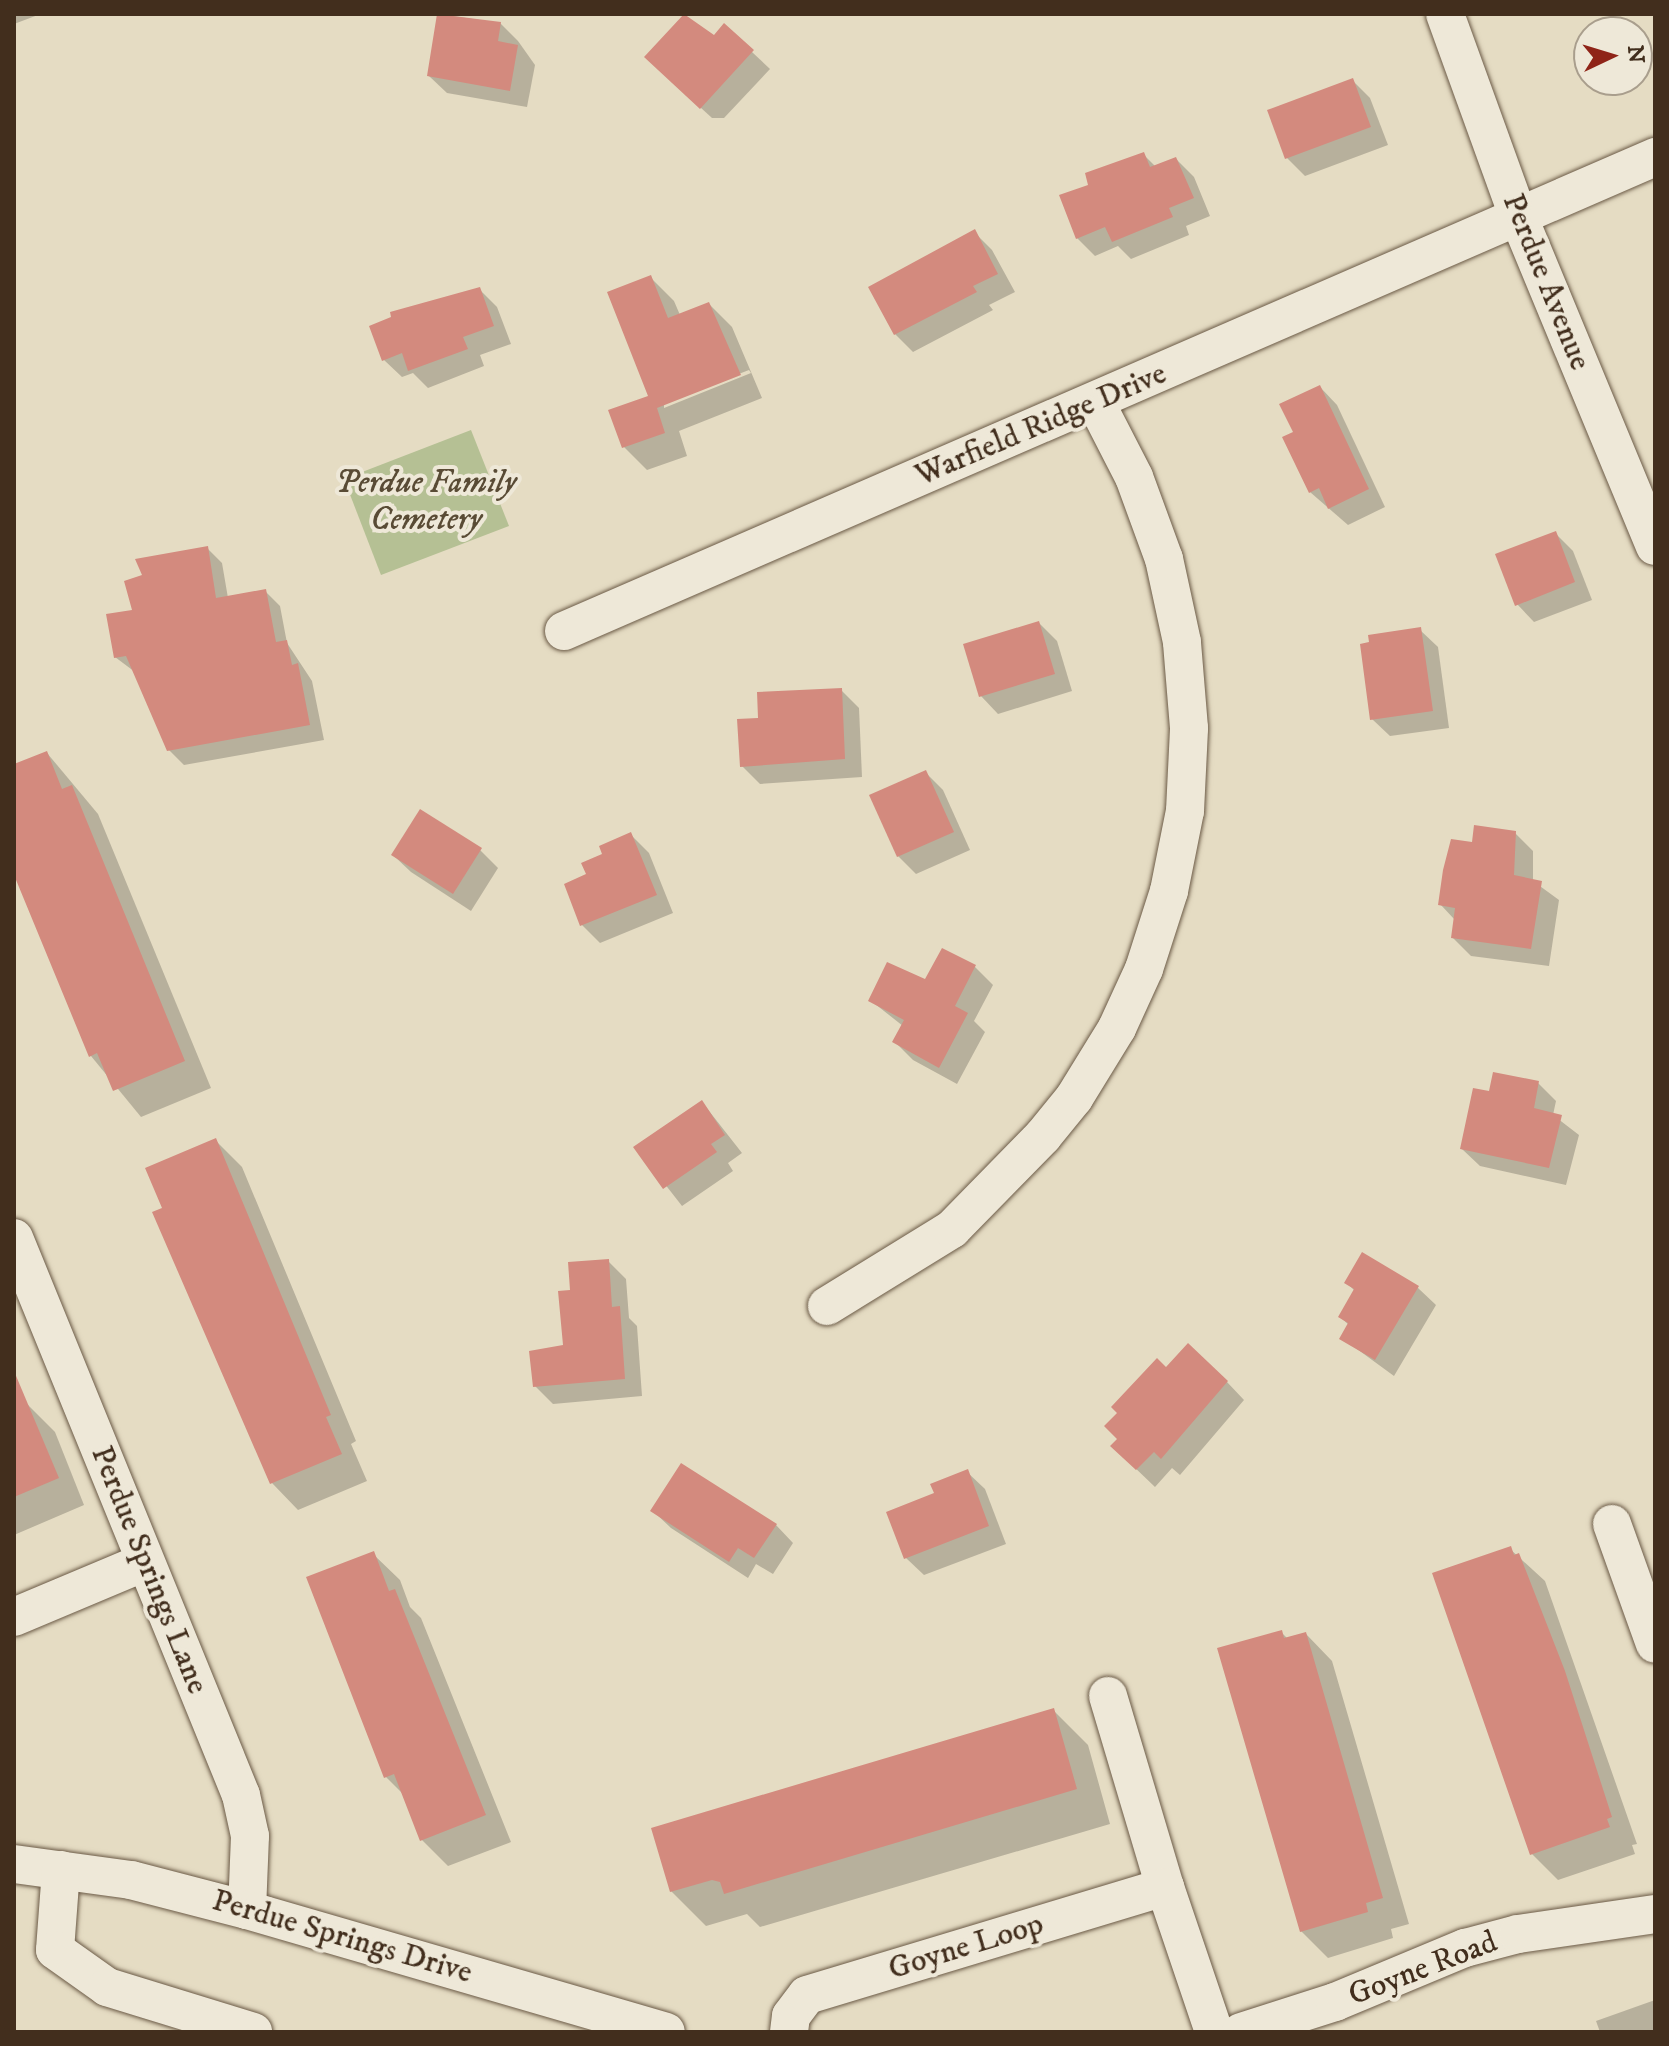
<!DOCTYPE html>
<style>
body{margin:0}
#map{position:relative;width:1669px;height:2046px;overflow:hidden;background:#e5dcc3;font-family:"IM FELL DW Pica",serif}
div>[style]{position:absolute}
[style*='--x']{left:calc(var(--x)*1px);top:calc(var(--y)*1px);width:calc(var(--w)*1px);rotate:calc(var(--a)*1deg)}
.green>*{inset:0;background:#b5c094}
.shadow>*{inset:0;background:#0003}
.building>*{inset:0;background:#d38a7e}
.roads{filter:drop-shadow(0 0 2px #6b5a46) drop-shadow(0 0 2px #6b5a46)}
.street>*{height:38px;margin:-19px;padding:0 19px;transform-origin:19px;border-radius:19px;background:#eee8d8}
span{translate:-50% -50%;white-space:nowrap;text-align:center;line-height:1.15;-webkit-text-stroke:8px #eee8d8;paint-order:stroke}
.street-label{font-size:32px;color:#422e1d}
.park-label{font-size:32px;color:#594b35;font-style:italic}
.frame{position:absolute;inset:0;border:16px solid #422e1d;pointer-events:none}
.north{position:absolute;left:1573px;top:16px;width:80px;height:80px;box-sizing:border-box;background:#eee8d8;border:2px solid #a99e8d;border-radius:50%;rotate:86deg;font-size:22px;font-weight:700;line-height:32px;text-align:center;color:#422e1d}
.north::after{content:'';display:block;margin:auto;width:28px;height:36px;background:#8f2418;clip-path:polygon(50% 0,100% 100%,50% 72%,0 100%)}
</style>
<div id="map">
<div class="green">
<i style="clip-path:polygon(471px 430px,509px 526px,381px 575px,344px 479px)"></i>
</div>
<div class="shadow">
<i style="clip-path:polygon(14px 14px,38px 14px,38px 15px,14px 24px)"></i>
<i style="clip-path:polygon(439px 14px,500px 23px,518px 41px,535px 65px,527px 107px,447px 93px,429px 76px)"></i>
<i style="clip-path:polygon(714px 38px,752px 52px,770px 69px,724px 118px,712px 118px,664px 74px)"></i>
<i style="clip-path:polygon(1353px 81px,1370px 98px,1388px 145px,1305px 176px,1287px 158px,1270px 112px)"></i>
<i style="clip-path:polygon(1143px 154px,1156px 167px,1176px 159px,1194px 177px,1210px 216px,1186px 226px,1189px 235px,1131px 259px,1118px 246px,1095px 256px,1077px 238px)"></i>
<i style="clip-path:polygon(974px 232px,992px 250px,1015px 292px,989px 305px,993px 310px,913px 352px,895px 334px)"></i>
<i style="clip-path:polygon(evenodd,651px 278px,674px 301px,680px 315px,709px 304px,732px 327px,762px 398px,679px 431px,687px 456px,647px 470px,624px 447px,611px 412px,650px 397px,651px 278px,749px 370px,751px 373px,664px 408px,664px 403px,749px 370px)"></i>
<i style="clip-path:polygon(479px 289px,497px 307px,511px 344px,480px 355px,484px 366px,428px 388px,413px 373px,402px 377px,384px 360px)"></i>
<i style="clip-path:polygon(1320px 387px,1337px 405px,1385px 507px,1348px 525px,1310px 492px,1295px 432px)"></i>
<i style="clip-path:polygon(1555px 533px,1573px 551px,1592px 600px,1534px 622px,1517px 604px)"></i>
<i style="clip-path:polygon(207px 548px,222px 563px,228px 598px,265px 591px,280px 606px,287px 643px,312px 681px,324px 740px,184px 765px,168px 749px,135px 672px,115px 657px,134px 611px)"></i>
<i style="clip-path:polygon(1039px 623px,1057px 641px,1072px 691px,998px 714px,981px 696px)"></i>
<i style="clip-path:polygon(1420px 630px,1438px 647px,1449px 728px,1390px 736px,1372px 719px)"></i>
<i style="clip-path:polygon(841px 690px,859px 708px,862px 777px,760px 784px,742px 766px,760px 720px)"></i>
<i style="clip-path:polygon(47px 753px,98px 814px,211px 1088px,141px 1117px,91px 1056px,14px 870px,14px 766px)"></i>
<i style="clip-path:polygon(925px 772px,943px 790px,970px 850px,916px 874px,898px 856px)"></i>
<i style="clip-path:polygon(1515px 833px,1533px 851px,1533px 881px,1559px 900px,1549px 966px,1471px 956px,1453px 938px,1455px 920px,1440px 904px,1473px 844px)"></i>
<i style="clip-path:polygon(631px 835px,649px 853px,673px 913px,600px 943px,582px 925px,589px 875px)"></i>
<i style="clip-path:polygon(480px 850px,498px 868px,471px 911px,411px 872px,393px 855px)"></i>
<i style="clip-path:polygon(943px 950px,975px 967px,993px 985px,974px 1021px,985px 1032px,957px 1084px,913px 1060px,895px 1042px,903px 1026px,870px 1000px,926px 982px)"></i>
<i style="clip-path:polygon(1538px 1083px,1556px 1101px,1553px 1115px,1579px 1135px,1566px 1185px,1480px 1166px,1462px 1149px,1491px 1093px)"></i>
<i style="clip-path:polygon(702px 1102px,742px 1153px,728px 1163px,733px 1171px,682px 1206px,636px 1147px)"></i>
<i style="clip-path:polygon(216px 1141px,242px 1167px,356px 1441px,351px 1444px,367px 1481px,298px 1510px,272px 1483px,154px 1213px,165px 1209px)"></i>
<i style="clip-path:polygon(608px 1261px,626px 1279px,629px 1318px,637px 1326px,642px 1396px,553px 1404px,535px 1386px,565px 1346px,572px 1292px)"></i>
<i style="clip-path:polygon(1346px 1282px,1418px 1288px,1436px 1305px,1394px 1376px,1342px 1338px,1349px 1325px,1340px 1317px,1355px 1291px)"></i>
<i style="clip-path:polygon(1166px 1370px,1227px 1382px,1244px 1400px,1180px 1475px,1172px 1468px,1155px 1487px,1131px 1464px,1120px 1439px)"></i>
<i style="clip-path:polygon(28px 1405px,55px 1432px,84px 1505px,14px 1535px,14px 1412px)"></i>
<i style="clip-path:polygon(967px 1472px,985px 1489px,1006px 1544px,924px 1575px,906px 1558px,937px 1494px)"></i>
<i style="clip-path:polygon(653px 1511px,776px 1525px,793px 1543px,773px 1574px,756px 1564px,748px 1578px,671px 1528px)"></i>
<i style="clip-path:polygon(1510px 1549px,1545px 1581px,1637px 1844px,1632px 1845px,1635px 1854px,1558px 1880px,1532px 1854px)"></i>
<i style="clip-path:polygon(373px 1554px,400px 1580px,410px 1607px,421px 1618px,511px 1842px,448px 1866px,422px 1840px,405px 1796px,386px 1777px)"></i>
<i style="clip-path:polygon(1281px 1632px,1288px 1639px,1306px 1634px,1332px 1661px,1409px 1924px,1391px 1929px,1393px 1938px,1328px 1958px,1301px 1931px)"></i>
<i style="clip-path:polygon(1054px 1711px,1088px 1745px,1110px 1824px,760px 1927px,747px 1914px,706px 1926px,671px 1891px)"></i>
<i style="clip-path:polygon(1655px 2000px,1655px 2032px,1600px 2032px,1596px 2021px)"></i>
</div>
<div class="building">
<i style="clip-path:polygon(437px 14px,501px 22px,498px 41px,518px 45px,510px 91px,427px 76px)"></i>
<i style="clip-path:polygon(684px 14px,714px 35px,724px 23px,754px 50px,700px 109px,644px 57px)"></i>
<i style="clip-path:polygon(1353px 78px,1371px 127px,1285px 159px,1267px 110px)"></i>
<i style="clip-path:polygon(1144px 152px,1150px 167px,1176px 157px,1194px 198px,1169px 208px,1173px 217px,1112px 242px,1105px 227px,1076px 239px,1059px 195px,1088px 185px,1085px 173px)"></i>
<i style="clip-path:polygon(975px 229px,998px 274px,973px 286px,977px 292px,894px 335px,868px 287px)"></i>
<i style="clip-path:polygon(651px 275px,668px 318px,709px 302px,741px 375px,657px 408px,665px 433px,622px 448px,608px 410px,648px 396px,607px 292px)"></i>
<i style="clip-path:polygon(480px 287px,494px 326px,463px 337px,468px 349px,408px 371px,402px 353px,382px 361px,369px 326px,391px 317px,390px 312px)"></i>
<i style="clip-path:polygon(1320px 385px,1369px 489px,1328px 509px,1319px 488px,1309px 493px,1282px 437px,1293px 432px,1279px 404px)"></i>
<i style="clip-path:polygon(1556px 531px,1575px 582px,1515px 606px,1495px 554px)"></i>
<i style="clip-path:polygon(208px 546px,216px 598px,266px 589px,276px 642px,287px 640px,292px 665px,298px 663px,310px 725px,167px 751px,126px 656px,114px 658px,106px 614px,132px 610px,124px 581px,142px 575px,135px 559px)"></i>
<i style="clip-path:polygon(1039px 621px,1055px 674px,979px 697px,963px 644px)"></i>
<i style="clip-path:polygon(1421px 627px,1433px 711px,1370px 720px,1360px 644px,1369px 642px,1368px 635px)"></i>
<i style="clip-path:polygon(842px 688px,845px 759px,740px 767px,737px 719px,758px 718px,757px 692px)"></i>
<i style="clip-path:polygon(47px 751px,62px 789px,72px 785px,185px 1061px,113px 1091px,97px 1053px,89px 1057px,14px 875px,14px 764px)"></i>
<i style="clip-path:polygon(926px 770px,954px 832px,897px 857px,869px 795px)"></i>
<i style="clip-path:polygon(420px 809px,482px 848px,453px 894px,391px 855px)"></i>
<i style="clip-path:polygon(1474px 825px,1516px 831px,1514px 875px,1542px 881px,1531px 949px,1451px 938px,1455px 908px,1438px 905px,1443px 870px,1451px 839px,1472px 842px)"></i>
<i style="clip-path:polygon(631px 832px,657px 895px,580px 926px,564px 884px,586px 874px,581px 863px,602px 854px,599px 846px)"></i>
<i style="clip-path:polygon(942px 948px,976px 965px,955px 1006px,968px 1013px,939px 1068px,892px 1042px,904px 1020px,868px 1001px,887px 962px,925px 979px)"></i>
<i style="clip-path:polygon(1493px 1072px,1539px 1081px,1534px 1108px,1562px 1115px,1549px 1168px,1460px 1149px,1473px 1088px,1489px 1091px)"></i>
<i style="clip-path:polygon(702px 1100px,725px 1135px,711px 1144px,717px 1152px,663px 1189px,633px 1147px)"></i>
<i style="clip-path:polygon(216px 1138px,331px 1415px,326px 1417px,342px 1454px,270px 1484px,152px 1212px,162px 1208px,145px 1168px)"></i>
<i style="clip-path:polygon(1362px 1252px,1419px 1286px,1375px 1360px,1339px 1339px,1348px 1323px,1338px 1317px,1354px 1289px,1344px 1283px)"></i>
<i style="clip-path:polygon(609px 1259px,612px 1307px,620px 1306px,625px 1379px,533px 1387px,529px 1351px,563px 1345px,558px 1291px,570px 1290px,568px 1262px)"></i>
<i style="clip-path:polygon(1188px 1343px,1228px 1381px,1161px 1459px,1154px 1452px,1136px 1470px,1110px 1446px,1117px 1439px,1104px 1426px,1117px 1413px,1111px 1407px,1157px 1358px,1166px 1367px)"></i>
<i style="clip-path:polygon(14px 1371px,59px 1478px,14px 1497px)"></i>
<i style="clip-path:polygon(681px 1463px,777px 1524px,754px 1558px,738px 1548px,729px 1562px,650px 1511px)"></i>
<i style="clip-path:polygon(968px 1469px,989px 1526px,904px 1559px,886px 1512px,934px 1493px,930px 1484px)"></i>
<i style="clip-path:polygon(1511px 1546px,1514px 1555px,1519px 1553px,1565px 1671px,1612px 1817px,1607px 1819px,1610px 1827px,1530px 1855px,1432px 1573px)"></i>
<i style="clip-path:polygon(374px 1551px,389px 1591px,395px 1589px,486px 1815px,420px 1841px,394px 1774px,384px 1778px,306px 1577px)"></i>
<i style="clip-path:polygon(1282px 1630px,1284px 1638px,1306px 1632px,1383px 1898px,1366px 1903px,1368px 1912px,1300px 1932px,1217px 1648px)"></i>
<i style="clip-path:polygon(1054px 1708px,1077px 1789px,724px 1894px,720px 1882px,712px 1880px,670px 1892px,651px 1828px)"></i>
</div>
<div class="roads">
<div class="street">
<i style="--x:1445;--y:14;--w:217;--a:70.1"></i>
<i style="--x:1519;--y:218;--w:355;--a:67.5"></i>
<i style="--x:564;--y:631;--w:1190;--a:-23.48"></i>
<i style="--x:14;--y:1238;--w:601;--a:67.83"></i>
<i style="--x:241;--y:1795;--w:42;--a:77.6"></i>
<i style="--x:250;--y:1836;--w:74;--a:92.3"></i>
<i style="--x:827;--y:1306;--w:147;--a:-31.6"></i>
<i style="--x:952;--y:1229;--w:130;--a:-45.6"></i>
<i style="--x:1043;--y:1136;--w:49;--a:-50.8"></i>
<i style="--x:1074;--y:1098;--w:82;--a:-58.4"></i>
<i style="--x:1117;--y:1028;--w:65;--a:-65.4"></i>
<i style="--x:1144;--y:969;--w:82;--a:-72.2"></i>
<i style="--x:1169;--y:891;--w:82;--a:-78.7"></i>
<i style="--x:1185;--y:811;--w:83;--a:-87.2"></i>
<i style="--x:1189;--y:728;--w:86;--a:-94.7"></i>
<i style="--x:1182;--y:642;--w:85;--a:-102.2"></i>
<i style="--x:1164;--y:559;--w:87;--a:-110.1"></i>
<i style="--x:1134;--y:477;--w:85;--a:-117.2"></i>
<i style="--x:1612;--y:1524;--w:127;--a:70.3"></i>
<i style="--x:14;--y:1617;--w:142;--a:-22.8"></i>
<i style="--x:1108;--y:1696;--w:199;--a:73.4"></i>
<i style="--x:14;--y:1864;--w:118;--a:7.8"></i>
<i style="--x:131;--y:1880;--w:120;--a:14.5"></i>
<i style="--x:247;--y:1910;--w:436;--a:16.2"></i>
<i style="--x:61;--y:1870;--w:80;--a:94.3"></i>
<i style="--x:55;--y:1950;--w:64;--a:35.4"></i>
<i style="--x:107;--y:1987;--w:153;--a:17.1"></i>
<i style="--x:789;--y:2032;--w:16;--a:-83"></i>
<i style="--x:791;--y:2016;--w:26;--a:-53"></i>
<i style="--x:807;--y:1995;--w:374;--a:-16.8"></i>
<i style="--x:1165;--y:1887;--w:153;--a:71.3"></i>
<i style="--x:1241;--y:2032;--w:99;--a:-17.7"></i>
<i style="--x:1335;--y:2002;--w:141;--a:-22.6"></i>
<i style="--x:1465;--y:1948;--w:55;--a:-14.8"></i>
<i style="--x:1518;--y:1934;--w:138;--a:-8.3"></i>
</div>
</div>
<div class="street-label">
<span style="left:1546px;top:282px;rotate:68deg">Perdue Avenue</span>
<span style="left:1041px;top:425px;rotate:-23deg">Warfield Ridge Drive</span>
<span style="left:149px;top:1570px;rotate:68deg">Perdue Springs Lane</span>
<span style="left:342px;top:1937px;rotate:16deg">Perdue Springs Drive</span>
<span style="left:966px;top:1947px;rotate:-17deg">Goyne Loop</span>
<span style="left:1423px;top:1969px;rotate:-21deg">Goyne Road</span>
</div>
<div class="park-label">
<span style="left:426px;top:502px">Perdue Family<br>Cemetery</span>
</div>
<div class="frame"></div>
<div class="north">N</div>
</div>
